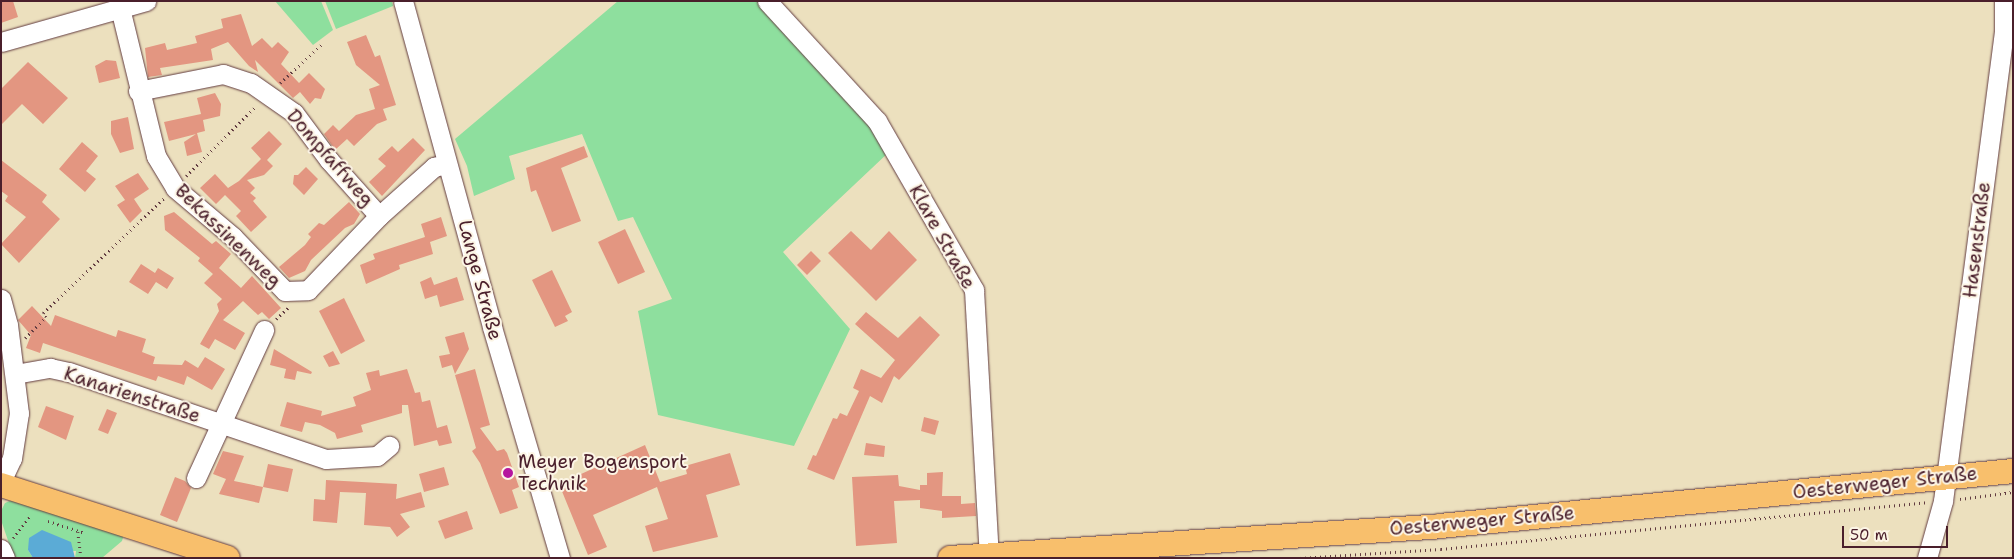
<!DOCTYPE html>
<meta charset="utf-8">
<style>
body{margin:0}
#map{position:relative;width:2014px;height:559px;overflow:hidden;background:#ece0be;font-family:"Shantell Sans",sans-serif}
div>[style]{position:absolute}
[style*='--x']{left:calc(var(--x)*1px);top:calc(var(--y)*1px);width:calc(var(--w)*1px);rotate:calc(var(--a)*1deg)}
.green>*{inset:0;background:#8edf9e}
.water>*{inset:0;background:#5babd6}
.building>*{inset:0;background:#e39681}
.path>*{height:2.5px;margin-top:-1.25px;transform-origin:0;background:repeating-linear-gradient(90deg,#623c41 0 1px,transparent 0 5px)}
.roads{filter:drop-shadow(0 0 1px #623c41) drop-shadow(0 0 1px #623c41)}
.minor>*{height:19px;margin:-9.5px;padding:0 9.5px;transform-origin:9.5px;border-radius:9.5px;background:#fff}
.major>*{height:24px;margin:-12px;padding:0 12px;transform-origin:12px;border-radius:12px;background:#f8bf6c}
.dots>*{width:14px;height:14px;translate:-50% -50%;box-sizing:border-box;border:2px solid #fcf5e5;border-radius:50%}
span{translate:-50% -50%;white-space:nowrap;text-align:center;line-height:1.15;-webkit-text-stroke:4px #fcf5e5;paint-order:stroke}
.street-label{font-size:19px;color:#4a1f2b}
.poi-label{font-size:19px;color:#4a1f2b}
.left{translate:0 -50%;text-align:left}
.frame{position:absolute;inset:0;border:2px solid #4a1f2b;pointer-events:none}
.scale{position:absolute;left:1842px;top:526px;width:106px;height:22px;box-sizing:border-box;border:2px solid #4a1f2b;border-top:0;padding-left:6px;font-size:15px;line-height:18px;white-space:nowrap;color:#4a1f2b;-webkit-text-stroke:4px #fcf5e5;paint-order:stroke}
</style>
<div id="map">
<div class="green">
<i style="clip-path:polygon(275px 1px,321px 1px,333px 30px,313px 45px)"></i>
<i style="clip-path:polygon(325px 1px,392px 1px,393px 6px,336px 29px)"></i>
<i style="clip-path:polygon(618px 1px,760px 1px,873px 124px,889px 152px,783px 252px,850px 329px,794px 446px,658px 415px,638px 311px,672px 299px,633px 217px,618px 221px,582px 134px,509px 156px,515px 179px,474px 196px,467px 166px,455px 139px)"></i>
<i style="clip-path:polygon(12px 500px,124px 534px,122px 541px,102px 558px,75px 558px,76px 551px,28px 550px,33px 558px,14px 558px,2px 523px,2px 509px,5px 503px)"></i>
</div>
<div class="water">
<i style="clip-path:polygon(42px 530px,71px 542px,75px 558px,33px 558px,28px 550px,29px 538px)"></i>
</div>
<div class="building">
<i style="clip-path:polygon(1px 1px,13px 1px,18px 17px,1px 23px)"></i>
<i style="clip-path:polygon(241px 14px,252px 46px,262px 38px,272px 48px,278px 42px,289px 52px,281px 64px,299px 83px,309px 73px,325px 89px,321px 99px,315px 98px,310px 104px,300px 92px,293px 98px,255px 60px,258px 72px,249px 66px,228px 42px,211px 49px,213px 60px,160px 68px,162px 75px,148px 77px,145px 48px,165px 43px,167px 50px,197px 43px,195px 36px,223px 28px,221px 19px)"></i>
<i style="clip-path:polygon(366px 35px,375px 57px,380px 55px,396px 105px,383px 109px,387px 120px,377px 124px,354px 146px,347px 139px,335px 150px,324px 134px,333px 125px,339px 131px,356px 115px,375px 109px,369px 89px,380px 85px,356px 65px,347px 42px)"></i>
<i style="clip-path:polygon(106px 60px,116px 61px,120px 78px,99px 83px,95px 66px)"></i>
<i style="clip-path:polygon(28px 62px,68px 98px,43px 124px,22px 104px,1px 125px,1px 89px)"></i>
<i style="clip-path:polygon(215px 93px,221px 104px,220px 116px,203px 120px,205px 131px,197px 133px,202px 152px,187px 156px,184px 142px,196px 134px,169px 141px,164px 122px,201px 114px,197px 98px)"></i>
<i style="clip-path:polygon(128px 117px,134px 149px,120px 153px,111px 134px,111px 121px)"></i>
<i style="clip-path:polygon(269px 131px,282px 144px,267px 160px,273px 166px,264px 175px,247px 180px,255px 188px,250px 193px,256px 198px,253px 201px,267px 217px,251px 232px,236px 216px,241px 211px,225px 195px,216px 204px,200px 188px,215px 174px,228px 188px,239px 181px,261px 159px,251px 148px)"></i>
<i style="clip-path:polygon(413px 138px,425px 150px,382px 196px,369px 182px,386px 166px,378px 159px,392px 146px,398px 152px)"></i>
<i style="clip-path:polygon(82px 142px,98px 156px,86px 171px,96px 179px,85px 192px,59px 169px)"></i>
<i style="clip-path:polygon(584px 146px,588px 157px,561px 168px,581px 221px,552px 232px,536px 190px,531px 192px,526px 168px)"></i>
<i style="clip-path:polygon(1px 160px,47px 195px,42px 202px,60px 219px,19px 263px,1px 244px,26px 217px,5px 201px,8px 196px,1px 191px)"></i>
<i style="clip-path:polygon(306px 167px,318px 179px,304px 195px,293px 184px,294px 175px,298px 175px)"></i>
<i style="clip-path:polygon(138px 173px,149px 189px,134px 199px,142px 211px,130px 223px,117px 205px,125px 200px,115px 186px)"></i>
<i style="clip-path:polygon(349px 202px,360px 214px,354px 224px,345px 228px,311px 260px,305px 271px,289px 278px,279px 267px,305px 245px,311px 237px,308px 234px,319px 223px,324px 225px)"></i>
<i style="clip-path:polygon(174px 212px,212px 244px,216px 241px,231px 254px,219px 268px,241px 288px,252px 276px,281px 308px,269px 319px,262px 312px,258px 315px,243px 301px,223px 320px,245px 333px,235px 350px,215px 339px,209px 349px,200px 344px,219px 311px,217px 304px,222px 299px,204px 283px,213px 274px,198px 261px,200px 258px,165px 230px,164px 216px)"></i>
<i style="clip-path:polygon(441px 217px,447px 236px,430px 242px,433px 254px,399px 265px,400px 269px,366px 284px,360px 265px,375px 259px,373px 254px,425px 237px,421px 224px)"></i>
<i style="clip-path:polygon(625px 229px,645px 272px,618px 284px,598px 242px)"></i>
<i style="clip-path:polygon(851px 231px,871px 250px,889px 231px,917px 260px,876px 301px,828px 253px)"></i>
<i style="clip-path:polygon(811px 251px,821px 261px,807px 275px,797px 265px)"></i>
<i style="clip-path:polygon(141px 264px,155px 273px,158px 268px,174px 278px,167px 289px,156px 282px,148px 294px,129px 282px)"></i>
<i style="clip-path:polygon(552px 270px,572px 312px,565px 316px,568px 321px,555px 327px,532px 280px)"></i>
<i style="clip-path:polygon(431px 277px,434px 285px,457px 277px,464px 300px,440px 307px,437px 295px,425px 299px,420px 282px)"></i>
<i style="clip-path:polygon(344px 298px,365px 341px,341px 354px,319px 311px)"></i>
<i style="clip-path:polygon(32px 306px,51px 326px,55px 315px,116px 337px,118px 330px,146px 339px,142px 352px,155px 357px,153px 364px,182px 365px,185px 360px,198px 368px,205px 357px,225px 369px,212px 390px,187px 376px,184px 385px,158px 376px,156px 381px,43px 343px,40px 353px,26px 348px,31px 335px,18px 320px)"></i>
<i style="clip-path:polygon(866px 312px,898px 338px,920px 316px,940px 335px,899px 380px,894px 376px,882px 403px,870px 396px,834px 480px,807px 469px,813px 455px,816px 456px,833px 418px,837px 419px,840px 413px,847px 416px,859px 391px,853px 388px,861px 369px,881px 378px,895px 360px,855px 324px)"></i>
<i style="clip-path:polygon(464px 332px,469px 349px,455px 374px,452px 365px,442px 368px,439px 356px,450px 354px,445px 337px)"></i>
<i style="clip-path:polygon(274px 349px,312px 372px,311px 374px,297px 371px,295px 380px,284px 378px,286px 369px,270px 365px)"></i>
<i style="clip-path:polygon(333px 351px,340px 364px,329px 367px,323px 356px)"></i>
<i style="clip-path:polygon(407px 369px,415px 393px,420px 392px,422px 402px,430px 400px,437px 428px,447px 425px,452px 443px,439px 446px,437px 440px,414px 446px,408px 405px,402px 405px,402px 413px,361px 425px,363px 432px,337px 439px,335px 433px,320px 425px,305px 422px,302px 432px,280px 426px,287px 402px,322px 411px,321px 416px,356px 406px,353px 397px,371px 390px,366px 373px,379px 370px,380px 376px)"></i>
<i style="clip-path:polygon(475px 369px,490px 425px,480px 428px,497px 451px,504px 449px,507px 453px,519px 487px,512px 490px,518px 508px,500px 514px,480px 463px,472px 451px,476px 448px,455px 375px)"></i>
<i style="clip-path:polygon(46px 406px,74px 416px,66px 440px,38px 427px)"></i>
<i style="clip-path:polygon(107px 409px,117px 413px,108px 434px,98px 430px)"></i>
<i style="clip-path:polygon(924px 417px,939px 421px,935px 435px,921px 431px)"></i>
<i style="clip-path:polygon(866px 443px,885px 446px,884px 457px,864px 455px)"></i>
<i style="clip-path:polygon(645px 445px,660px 482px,687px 474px,685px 466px,730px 453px,740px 485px,706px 495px,718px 537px,653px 552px,645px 526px,668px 519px,657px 487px,593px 515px,607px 547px,588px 555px,559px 484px)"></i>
<i style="clip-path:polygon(223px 451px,244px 456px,234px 481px,263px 487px,259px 503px,219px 494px,226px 479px,213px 474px)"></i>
<i style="clip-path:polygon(268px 464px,293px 469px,288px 492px,263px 487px)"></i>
<i style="clip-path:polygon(444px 467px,449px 485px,424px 492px,419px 474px)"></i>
<i style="clip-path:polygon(943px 472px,942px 496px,961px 496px,961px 504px,975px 503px,976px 516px,942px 518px,942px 511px,920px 508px,920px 500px,894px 501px,897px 543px,856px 546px,852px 477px,898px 475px,899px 486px,920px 490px,920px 485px,927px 485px,927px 473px)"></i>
<i style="clip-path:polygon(175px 477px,185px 481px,191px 488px,177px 522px,160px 515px)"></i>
<i style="clip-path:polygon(326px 480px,397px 484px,396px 499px,421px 492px,425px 507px,400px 514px,410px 527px,397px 537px,390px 527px,364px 525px,366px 493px,340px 492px,337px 523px,313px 521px,314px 499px,325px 500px)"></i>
<i style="clip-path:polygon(467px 511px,473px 529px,445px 539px,438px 521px)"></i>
</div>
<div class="path">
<i style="--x:280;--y:83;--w:59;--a:-42.9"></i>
<i style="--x:186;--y:176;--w:99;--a:-45"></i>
<i style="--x:276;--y:319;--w:18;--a:-43"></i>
<i style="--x:25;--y:338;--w:30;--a:-45"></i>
<i style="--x:46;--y:317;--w:5;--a:-127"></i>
<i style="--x:43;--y:313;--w:167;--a:-43.5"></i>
<i style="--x:1960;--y:499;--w:53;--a:-7.5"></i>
<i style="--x:48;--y:521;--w:39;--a:18"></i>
<i style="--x:78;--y:532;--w:26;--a:83"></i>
<i style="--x:13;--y:538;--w:28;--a:-52"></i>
<i style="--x:1300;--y:558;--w:141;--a:-3.7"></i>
<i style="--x:1441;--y:549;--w:488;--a:-5.5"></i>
</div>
<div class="roads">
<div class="minor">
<i style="--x:403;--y:1;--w:338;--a:74.7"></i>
<i style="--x:492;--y:327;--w:241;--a:73.6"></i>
<i style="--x:767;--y:1;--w:163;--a:47.5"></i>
<i style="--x:877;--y:121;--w:195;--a:60.1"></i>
<i style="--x:974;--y:290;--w:265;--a:86.8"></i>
<i style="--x:120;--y:8;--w:152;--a:76.3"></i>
<i style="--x:156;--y:156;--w:37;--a:59"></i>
<i style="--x:175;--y:188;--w:76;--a:40.2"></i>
<i style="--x:233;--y:237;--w:75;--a:46.1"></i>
<i style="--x:285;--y:291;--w:23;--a:-2"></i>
<i style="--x:308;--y:290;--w:103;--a:-46.2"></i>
<i style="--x:379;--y:216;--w:74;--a:-41.7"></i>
<i style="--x:434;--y:167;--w:12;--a:-14"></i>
<i style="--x:1;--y:42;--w:151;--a:-15.8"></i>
<i style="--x:138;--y:91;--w:87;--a:-11.3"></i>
<i style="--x:223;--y:74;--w:29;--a:18"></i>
<i style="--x:251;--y:83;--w:52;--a:34.9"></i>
<i style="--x:294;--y:113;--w:59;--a:53.3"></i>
<i style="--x:329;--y:160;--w:75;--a:48.2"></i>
<i style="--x:1;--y:299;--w:27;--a:75"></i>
<i style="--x:8;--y:325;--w:89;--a:82.9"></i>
<i style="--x:19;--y:413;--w:46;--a:98.8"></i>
<i style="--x:12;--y:458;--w:26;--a:115"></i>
<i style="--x:15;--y:374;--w:36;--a:-10"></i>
<i style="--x:50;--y:368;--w:19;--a:12"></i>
<i style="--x:69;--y:372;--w:271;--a:18.7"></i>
<i style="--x:326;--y:459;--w:51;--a:-3.4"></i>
<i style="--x:377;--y:456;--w:16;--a:-40"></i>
<i style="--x:196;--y:478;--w:163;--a:-65.3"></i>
<i style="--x:1;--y:549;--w:10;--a:66"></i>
<i style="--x:1927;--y:558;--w:59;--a:-74.3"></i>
<i style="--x:1943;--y:501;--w:474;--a:-82.6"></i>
<i style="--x:2004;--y:31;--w:30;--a:-90"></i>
</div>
<div class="major">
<i style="--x:1;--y:485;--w:238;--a:17.8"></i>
<i style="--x:950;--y:558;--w:491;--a:-3.7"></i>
<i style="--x:1440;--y:526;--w:576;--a:-5.48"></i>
</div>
</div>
<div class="dots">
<i style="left:508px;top:473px;background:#b5179e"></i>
</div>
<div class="street-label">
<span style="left:330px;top:158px;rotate:49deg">Dompfaffweg</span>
<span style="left:228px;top:236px;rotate:44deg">Bekassinenweg</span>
<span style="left:942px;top:237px;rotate:61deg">Klare Straße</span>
<span style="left:1977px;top:240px;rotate:-83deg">Hasenstraße</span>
<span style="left:480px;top:280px;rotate:75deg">Lange Straße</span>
<span style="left:132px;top:395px;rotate:18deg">Kanarienstraße</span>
<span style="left:1885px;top:483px;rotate:-6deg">Oesterweger Straße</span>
<span style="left:1482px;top:521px;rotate:-5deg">Oesterweger Straße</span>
</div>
<div class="poi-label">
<span class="left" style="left:518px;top:473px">Meyer Bogensport<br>Technik</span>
</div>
<div class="frame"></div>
<div class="scale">50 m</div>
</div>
